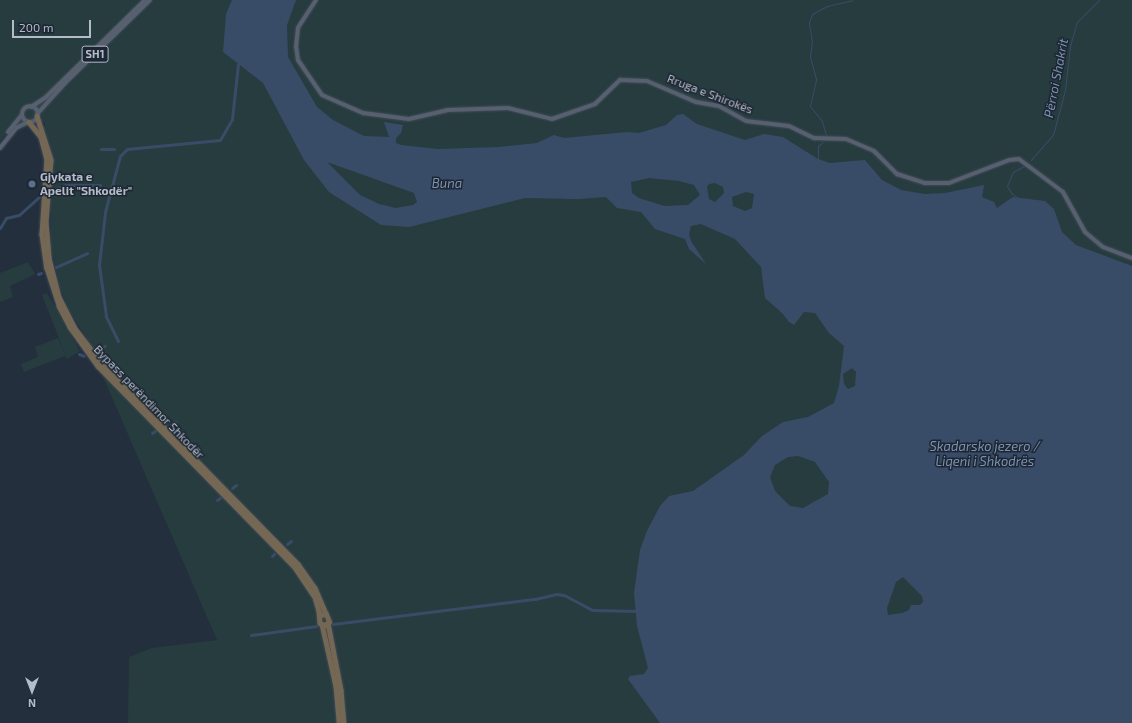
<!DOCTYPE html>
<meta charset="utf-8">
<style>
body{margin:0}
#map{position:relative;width:1132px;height:723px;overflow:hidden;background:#242f3e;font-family:"Exo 2",sans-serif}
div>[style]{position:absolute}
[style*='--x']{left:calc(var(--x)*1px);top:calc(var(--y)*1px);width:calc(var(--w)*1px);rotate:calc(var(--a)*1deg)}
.green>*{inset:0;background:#263c3f}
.water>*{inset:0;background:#394c67}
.stream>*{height:1px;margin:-0.5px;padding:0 0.5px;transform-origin:0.5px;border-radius:0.5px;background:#394c67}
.canal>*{height:3px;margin:-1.5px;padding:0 1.5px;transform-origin:1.5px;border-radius:1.5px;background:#394c67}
.roads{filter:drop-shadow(0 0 1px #414a57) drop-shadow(0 0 1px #414a57)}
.major>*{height:4px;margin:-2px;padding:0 2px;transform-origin:2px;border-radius:2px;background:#56606e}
.major>.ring{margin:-2px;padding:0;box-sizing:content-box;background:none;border:4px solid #56606e;border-radius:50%}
.highway>*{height:4.5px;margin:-2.25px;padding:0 2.25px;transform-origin:2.25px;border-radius:2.25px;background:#746855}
.dots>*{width:11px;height:11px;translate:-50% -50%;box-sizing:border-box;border:2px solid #1d2633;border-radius:50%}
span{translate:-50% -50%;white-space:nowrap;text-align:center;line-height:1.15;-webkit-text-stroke:3px #1d2633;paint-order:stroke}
.shield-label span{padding:1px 3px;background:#1d2633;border:1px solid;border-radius:3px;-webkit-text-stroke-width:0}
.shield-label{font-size:11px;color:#b4bcc9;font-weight:700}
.street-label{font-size:12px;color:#b4bcc9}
.poi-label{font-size:12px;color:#b4bcc9;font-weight:700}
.left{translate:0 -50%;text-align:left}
.water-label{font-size:13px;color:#7c92b1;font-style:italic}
.north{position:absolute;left:12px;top:671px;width:40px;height:40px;-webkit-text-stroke:3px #1d2633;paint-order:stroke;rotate:180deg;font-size:11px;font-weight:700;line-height:16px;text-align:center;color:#b4bcc9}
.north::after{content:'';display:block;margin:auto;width:14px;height:18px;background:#b4bcc9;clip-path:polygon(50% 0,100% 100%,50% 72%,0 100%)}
.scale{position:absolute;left:12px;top:20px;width:79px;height:18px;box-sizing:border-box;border:2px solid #b4bcc9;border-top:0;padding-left:5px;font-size:12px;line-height:14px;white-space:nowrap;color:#b4bcc9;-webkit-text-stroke:3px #1d2633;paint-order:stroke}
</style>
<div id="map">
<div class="green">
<i style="clip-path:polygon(0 0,1132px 0,1132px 723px,128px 723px,129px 657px,152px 648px,217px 640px,85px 335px,69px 310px,60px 287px,51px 247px,51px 199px,46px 134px,42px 125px,45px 126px,45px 122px,8px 131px,0 142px)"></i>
<i style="clip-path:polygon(28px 262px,35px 274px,10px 286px,13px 297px,0 302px,0 273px)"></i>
<i style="clip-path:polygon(47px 293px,80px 351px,67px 359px,65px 356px,24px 372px,21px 364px,38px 357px,35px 347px,58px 338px,66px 356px,42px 295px)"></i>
</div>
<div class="water">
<i style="clip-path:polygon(evenodd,232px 0,296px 0,287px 25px,288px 57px,317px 107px,333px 120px,364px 136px,389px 137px,384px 122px,403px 125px,401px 133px,396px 138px,396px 143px,401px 145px,438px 149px,499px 147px,537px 143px,554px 135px,564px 138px,627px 132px,639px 133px,666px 125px,677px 115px,683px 114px,697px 124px,745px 140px,764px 134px,783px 137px,818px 159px,830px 163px,865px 160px,882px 180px,901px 190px,925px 194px,945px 193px,984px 185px,982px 197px,994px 202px,997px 208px,1013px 197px,1045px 201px,1054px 209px,1062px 232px,1076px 245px,1132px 266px,1132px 723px,660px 723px,628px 679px,630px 676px,644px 674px,648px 668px,637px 626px,634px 593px,640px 550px,647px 531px,660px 506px,669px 496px,693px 491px,744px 455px,762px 436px,783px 422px,808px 417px,834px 403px,839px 386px,844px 346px,829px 333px,815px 313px,804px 312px,794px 325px,789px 322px,782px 313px,765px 298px,761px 267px,735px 239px,701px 224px,691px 226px,689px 234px,691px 241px,706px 264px,689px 249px,685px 239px,655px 229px,641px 212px,617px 208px,606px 197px,579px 199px,525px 198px,409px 227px,381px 225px,329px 192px,304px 160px,263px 83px,223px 52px,226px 14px,232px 0,327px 162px,414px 193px,417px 202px,413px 205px,396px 208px,379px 204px,360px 195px,327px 162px,232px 0,649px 178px,679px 181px,694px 185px,700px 195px,688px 205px,664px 206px,639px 198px,632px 193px,631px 182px,649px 178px,232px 0,715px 183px,723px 187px,724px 193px,715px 202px,709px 199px,707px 187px,709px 184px,715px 183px,232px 0,746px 192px,754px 194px,752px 208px,745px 211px,733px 206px,732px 197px,746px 192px,232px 0,852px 368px,856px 372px,855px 386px,848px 389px,844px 384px,843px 374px,852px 368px,232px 0,798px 456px,815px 462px,829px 482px,828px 494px,803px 508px,790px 506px,775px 491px,770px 477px,775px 465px,788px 457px,798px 456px,232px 0,903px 577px,922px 596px,923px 602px,920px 605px,911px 605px,909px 610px,902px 613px,888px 615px,887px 608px,896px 582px,903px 577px)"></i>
</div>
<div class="stream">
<i style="--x:826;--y:135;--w:15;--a:-106"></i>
<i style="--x:822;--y:121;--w:19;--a:-129"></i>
<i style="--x:810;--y:106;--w:28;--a:-77"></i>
<i style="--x:816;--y:79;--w:24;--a:-105"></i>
<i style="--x:810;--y:56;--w:14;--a:-82"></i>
<i style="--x:812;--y:42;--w:20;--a:-99"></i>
<i style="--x:809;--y:22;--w:9;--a:-69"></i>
<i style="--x:812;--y:14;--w:17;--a:-28"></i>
<i style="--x:827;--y:6;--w:26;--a:-13"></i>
<i style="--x:818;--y:159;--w:13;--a:-90"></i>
<i style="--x:818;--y:146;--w:6;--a:-39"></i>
<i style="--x:1031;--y:160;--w:33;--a:-49"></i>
<i style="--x:1053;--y:135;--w:47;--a:-75.1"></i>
<i style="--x:1065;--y:90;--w:44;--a:-83.5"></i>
<i style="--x:1070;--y:46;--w:25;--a:-74"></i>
<i style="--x:1077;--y:22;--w:31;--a:-45"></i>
<i style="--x:1021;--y:200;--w:11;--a:-146"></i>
<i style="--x:1012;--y:194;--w:9;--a:-122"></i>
<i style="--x:1007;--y:186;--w:15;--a:-67"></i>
<i style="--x:1013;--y:172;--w:13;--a:-29"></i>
</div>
<div class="canal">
<i style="--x:101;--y:149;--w:13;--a:0"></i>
<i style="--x:52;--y:190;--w:15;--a:-20"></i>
<i style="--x:66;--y:185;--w:34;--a:0"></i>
<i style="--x:0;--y:228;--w:12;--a:-59"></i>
<i style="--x:6;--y:218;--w:13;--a:-13"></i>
<i style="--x:19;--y:215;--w:27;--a:-42"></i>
<i style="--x:56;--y:267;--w:34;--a:-24"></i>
<i style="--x:38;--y:274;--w:3;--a:-18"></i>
<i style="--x:118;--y:341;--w:28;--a:-116"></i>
<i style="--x:106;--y:316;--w:51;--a:-97.8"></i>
<i style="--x:99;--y:265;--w:53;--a:-83.5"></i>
<i style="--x:105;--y:212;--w:58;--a:-75"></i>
<i style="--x:120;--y:156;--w:10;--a:-45"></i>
<i style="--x:127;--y:149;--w:93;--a:-5.5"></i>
<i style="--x:220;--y:140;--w:24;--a:-60"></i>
<i style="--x:232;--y:119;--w:55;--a:-83.8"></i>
<i style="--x:95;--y:351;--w:11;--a:-27"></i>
<i style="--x:79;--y:354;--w:5;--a:22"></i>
<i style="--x:171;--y:424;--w:5;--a:-22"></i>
<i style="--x:152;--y:433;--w:4;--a:-34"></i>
<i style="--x:232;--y:488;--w:5;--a:-37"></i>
<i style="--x:217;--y:500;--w:4;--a:-34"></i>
<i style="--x:287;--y:544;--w:5;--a:-37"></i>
<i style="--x:272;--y:556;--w:3;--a:-45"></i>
<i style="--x:333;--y:624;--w:204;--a:-7.1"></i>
<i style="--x:535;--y:599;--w:22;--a:-13"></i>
<i style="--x:556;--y:594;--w:8;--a:7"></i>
<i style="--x:564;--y:595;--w:32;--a:28"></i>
<i style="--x:592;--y:610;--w:46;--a:1.2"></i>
<i style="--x:251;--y:635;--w:66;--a:-7.9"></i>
</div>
<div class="roads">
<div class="major">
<i style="--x:316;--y:0;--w:33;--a:123"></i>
<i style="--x:298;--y:28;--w:18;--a:96"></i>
<i style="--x:296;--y:46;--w:14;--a:82"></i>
<i style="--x:298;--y:60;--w:42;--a:55.6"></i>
<i style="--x:322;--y:95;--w:45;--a:23.7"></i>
<i style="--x:363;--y:113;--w:46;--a:7.4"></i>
<i style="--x:409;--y:119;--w:39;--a:-13"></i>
<i style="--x:447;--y:110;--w:61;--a:-1.9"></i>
<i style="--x:508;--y:108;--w:45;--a:14"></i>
<i style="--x:552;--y:119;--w:46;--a:-19.2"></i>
<i style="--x:595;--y:104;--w:35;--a:-44"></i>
<i style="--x:620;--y:80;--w:27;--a:2"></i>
<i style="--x:647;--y:81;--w:53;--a:23.2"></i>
<i style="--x:696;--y:102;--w:23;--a:10"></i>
<i style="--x:719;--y:106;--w:31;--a:29"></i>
<i style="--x:746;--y:121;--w:43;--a:6.6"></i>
<i style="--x:789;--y:126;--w:28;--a:26"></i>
<i style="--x:814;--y:138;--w:32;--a:2"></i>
<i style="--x:846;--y:139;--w:30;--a:23"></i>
<i style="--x:874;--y:151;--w:33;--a:45"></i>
<i style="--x:897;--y:174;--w:28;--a:18"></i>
<i style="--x:924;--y:183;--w:25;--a:0"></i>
<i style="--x:949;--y:183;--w:64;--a:-21"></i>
<i style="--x:1009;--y:160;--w:10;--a:-6"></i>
<i style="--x:1019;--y:159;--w:55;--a:36.9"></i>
<i style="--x:1063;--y:192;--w:46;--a:61.2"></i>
<i style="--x:1085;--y:232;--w:23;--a:40"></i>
<i style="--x:1103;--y:247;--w:31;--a:21"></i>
<i class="ring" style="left:22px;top:106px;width:12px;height:12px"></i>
<i style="--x:31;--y:107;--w:17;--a:-33"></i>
<i style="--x:45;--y:98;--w:140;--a:-44.4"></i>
<i style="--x:37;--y:114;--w:43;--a:-47.8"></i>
<i style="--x:66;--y:82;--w:117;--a:-44.3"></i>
<i style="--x:8;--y:132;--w:22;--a:-51"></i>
<i style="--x:0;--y:148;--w:26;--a:-51"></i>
<i style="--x:16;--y:128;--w:13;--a:-27"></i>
</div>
<div class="highway">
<i style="--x:37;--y:116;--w:46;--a:72.3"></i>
<i style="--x:51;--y:160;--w:62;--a:94.6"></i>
<i style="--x:46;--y:222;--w:36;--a:85"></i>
<i style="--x:49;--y:258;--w:40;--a:75.6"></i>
<i style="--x:59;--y:297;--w:34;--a:63"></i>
<i style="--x:74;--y:327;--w:48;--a:52.7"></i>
<i style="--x:103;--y:365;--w:279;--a:45.6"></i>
<i style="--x:298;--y:564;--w:29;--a:55"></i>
<i style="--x:315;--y:588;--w:28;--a:67"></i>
<i style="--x:29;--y:122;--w:19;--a:51"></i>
<i style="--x:41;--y:137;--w:23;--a:75"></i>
<i style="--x:47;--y:159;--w:75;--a:93.8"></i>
<i style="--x:42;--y:234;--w:34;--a:82"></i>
<i style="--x:47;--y:268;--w:40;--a:72"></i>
<i style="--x:59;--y:306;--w:24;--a:62"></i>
<i style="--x:70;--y:327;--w:48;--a:54.3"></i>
<i style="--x:98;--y:366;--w:280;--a:45.6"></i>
<i style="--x:294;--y:566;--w:37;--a:56"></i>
<i style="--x:315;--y:597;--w:15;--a:74"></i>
<i style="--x:319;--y:611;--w:12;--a:85"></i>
<i style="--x:320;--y:623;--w:5;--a:22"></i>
<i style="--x:325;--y:625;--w:5;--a:-37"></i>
<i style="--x:329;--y:622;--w:9;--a:-111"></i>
<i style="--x:326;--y:614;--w:6;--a:162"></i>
<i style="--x:328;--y:623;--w:68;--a:79"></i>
<i style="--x:341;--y:690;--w:33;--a:85"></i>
<i style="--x:322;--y:624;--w:64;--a:77.3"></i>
<i style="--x:336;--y:686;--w:37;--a:85"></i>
</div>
</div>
<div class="dots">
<i style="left:32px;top:184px;background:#5c6f8a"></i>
</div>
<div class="shield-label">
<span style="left:95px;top:54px">SH1</span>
</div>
<div class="street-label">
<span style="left:710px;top:94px;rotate:21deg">Rruga e Shirokës</span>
<span style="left:149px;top:402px;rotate:46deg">Bypass perëndimor Shkodër</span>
</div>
<div class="poi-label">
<span class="left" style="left:40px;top:184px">Gjykata e<br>Apelit "Shkodër"</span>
</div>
<div class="water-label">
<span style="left:1056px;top:78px;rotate:-79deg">Përroi Shakrit</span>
<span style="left:447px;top:183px">Buna</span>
<span style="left:985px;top:454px">Skadarsko jezero /<br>Liqeni i Shkodrës</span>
</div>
<div class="north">N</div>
<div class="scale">200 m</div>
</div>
